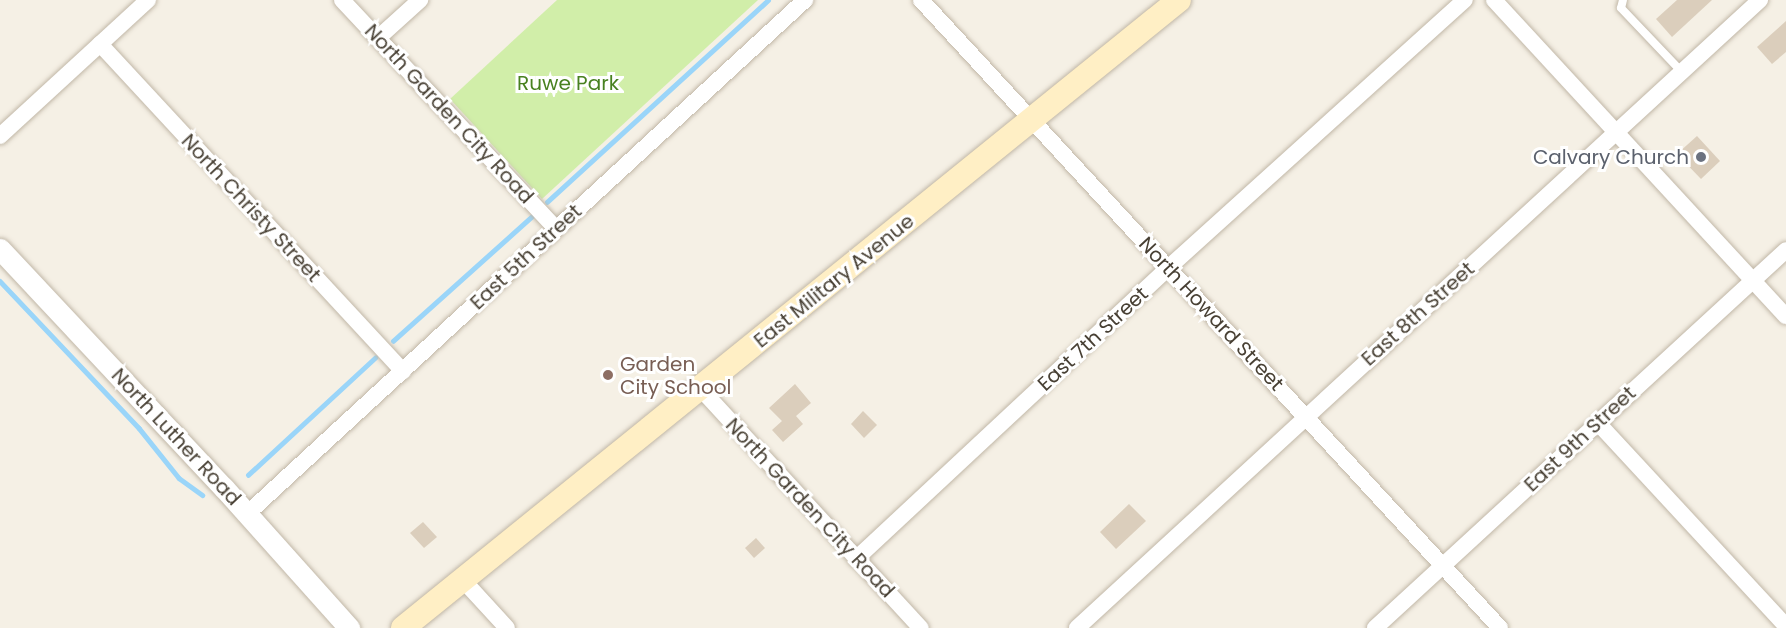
<!DOCTYPE html>
<style>
body{margin:0}
#map{position:relative;width:1786px;height:628px;overflow:hidden;background:#f5f0e5;font-family:Poppins,sans-serif}
div>[style]{position:absolute}
[style*='--x']{left:calc(var(--x)*1px);top:calc(var(--y)*1px);width:calc(var(--w)*1px);rotate:calc(var(--a)*1deg)}
.green>*{inset:0;background:#d1eea9}
.stream>*{height:4.5px;margin:-2.25px;padding:0 2.25px;transform-origin:2.25px;border-radius:2.25px;background:#9ad5f9}
.building>*{inset:0;background:#dbcebc}
.roads{filter:drop-shadow(0 0 2px #c1b7a7) drop-shadow(0 0 2px #c1b7a7)}
.service>*{height:8px;margin:-4px;padding:0 4px;transform-origin:4px;border-radius:4px;background:#fff}
.minor>*{height:16px;margin:-8px;padding:0 8px;transform-origin:8px;border-radius:8px;background:#fff}
.tertiary>*{height:21px;margin:-10.5px;padding:0 10.5px;transform-origin:10.5px;border-radius:10.5px;background:#fff}
.secondary>*{height:24px;margin:-12px;padding:0 12px;transform-origin:12px;border-radius:12px;background:#ffefc5}
.dots>*{width:16px;height:16px;translate:-50% -50%;box-sizing:border-box;border:3px solid #fff;border-radius:50%}
span{translate:-50% -50%;white-space:nowrap;text-align:center;line-height:1.15;-webkit-text-stroke:6px #fff;paint-order:stroke}
.park-label{font-size:20px;color:#488120}
.street-label{font-size:20px;color:#484034}
.worship-label{font-size:20px;color:#5b616d}
.right{translate:-100% -50%;text-align:right}
.education-label{font-size:20px;color:#785e54}
.left{translate:0 -50%;text-align:left}
</style>
<div id="map">
<div class="green">
<i style="clip-path:polygon(557px 0,758px 0,542px 199px,450px 99px)"></i>
</div>
<div class="stream">
<i style="--x:547;--y:202;--w:299;--a:-42.4"></i>
<i style="--x:0;--y:281;--w:202;--a:46.6"></i>
<i style="--x:139;--y:428;--w:64;--a:51.3"></i>
<i style="--x:179;--y:478;--w:29;--a:36"></i>
<i style="--x:393;--y:341;--w:186;--a:-41.9"></i>
<i style="--x:248;--y:475;--w:173;--a:-42.7"></i>
</div>
<div class="building">
<i style="clip-path:polygon(1677px 0,1712px 0,1672px 37px,1656px 19px)"></i>
<i style="clip-path:polygon(1786px 21px,1786px 52px,1772px 64px,1757px 47px)"></i>
<i style="clip-path:polygon(1697px 136px,1720px 161px,1701px 179px,1677px 154px)"></i>
<i style="clip-path:polygon(795px 384px,811px 403px,796px 416px,803px 424px,783px 442px,772px 430px,782px 421px,769px 408px)"></i>
<i style="clip-path:polygon(863px 411px,877px 425px,864px 438px,851px 424px)"></i>
<i style="clip-path:polygon(1129px 504px,1146px 521px,1116px 549px,1100px 532px)"></i>
<i style="clip-path:polygon(423px 522px,437px 537px,424px 548px,410px 533px)"></i>
<i style="clip-path:polygon(756px 538px,765px 548px,754px 558px,745px 548px)"></i>
</div>
<div class="roads">
<div class="service">
<i style="--x:1623;--y:0;--w:8;--a:104"></i>
<i style="--x:1621;--y:8;--w:88;--a:46.4"></i>
</div>
<div class="minor">
<i style="--x:342;--y:0;--w:313;--a:46.9"></i>
<i style="--x:921;--y:0;--w:854;--a:47.32"></i>
<i style="--x:1494;--y:0;--w:430;--a:47.3"></i>
<i style="--x:378;--y:38;--w:57;--a:-42.1"></i>
<i style="--x:100;--y:44;--w:446;--a:47.2"></i>
<i style="--x:0;--y:136;--w:201;--a:-42.6"></i>
<i style="--x:700;--y:388;--w:326;--a:47.4"></i>
<i style="--x:1598;--y:423;--w:277;--a:47.2"></i>
<i style="--x:247;--y:514;--w:759;--a:-42.65"></i>
<i style="--x:856;--y:559;--w:427;--a:-43"></i>
<i style="--x:1168;--y:268;--w:400;--a:-42.1"></i>
<i style="--x:463;--y:580;--w:65;--a:47.5"></i>
<i style="--x:1077;--y:628;--w:928;--a:-42.6"></i>
<i style="--x:1375;--y:628;--w:558;--a:-42.6"></i>
</div>
<div class="tertiary">
<i style="--x:0;--y:249;--w:328;--a:46.9"></i>
<i style="--x:224;--y:488;--w:188;--a:48.2"></i>
</div>
<div class="secondary">
<i style="--x:403;--y:628;--w:998;--a:-38.98"></i>
</div>
</div>
<div class="dots">
<i style="left:1701px;top:157px;background:#6b7280"></i>
<i style="left:608px;top:375px;background:#8d6e63"></i>
</div>
<div class="park-label">
<span style="left:568px;top:83px">Ruwe Park</span>
</div>
<div class="street-label">
<span style="left:449px;top:114px;rotate:47deg">North Garden City Road</span>
<span style="left:251px;top:208px;rotate:47deg">North Christy Street</span>
<span style="left:526px;top:257px;rotate:-43deg">East 5th Street</span>
<span style="left:834px;top:281px;rotate:-39deg">East Military Avenue</span>
<span style="left:1211px;top:314px;rotate:47deg">North Howard Street</span>
<span style="left:1418px;top:314px;rotate:-42deg">East 8th Street</span>
<span style="left:1093px;top:339px;rotate:-43deg">East 7th Street</span>
<span style="left:176px;top:437px;rotate:47deg">North Luther Road</span>
<span style="left:1580px;top:439px;rotate:-43deg">East 9th Street</span>
<span style="left:810px;top:508px;rotate:47deg">North Garden City Road</span>
</div>
<div class="worship-label">
<span class="right" style="left:1689px;top:157px">Calvary Church</span>
</div>
<div class="education-label">
<span class="left" style="left:620px;top:376px">Garden<br>City School</span>
</div>
</div>
